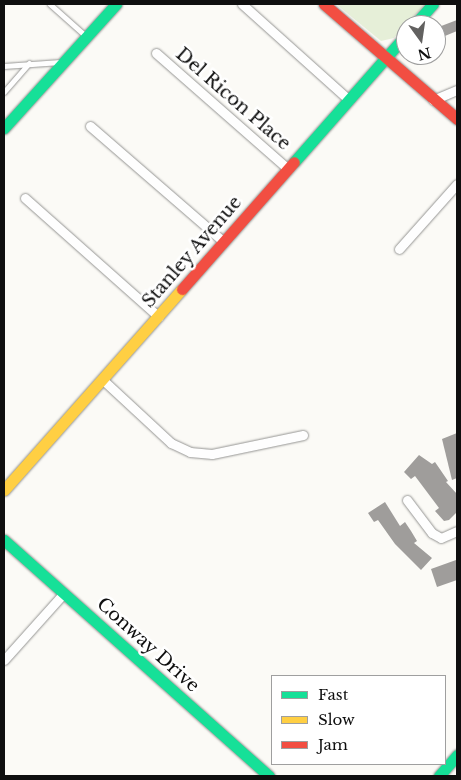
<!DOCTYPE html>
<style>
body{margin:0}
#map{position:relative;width:461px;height:780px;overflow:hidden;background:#fbfaf6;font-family:"Libre Baskerville",serif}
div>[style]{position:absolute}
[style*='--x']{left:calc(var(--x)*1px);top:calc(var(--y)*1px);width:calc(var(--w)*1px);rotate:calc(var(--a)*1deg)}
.green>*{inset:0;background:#e6efd8}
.building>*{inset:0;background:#9f9d9b}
.roads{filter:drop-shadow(0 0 1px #959593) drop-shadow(0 0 1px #959593)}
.lane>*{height:4.5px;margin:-2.25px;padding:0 2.25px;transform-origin:2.25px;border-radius:2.25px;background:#fefefe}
.street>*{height:9px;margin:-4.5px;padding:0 4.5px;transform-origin:4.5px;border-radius:4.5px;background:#fefefe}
.fast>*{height:11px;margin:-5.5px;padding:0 5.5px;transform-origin:5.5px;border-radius:5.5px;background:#16e098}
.slow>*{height:11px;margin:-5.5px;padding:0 5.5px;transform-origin:5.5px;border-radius:5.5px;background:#ffcf43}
.jam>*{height:11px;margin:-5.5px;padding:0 5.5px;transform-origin:5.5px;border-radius:5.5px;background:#f24e42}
span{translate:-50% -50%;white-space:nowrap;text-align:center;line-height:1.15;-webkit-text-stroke:5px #fff;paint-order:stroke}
.street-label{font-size:18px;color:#0f0f0f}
.frame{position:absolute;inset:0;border:5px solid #0f0f0f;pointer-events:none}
.legend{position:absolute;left:271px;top:675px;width:175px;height:90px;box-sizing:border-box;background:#fff;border:1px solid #9f9f9f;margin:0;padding:6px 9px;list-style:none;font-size:15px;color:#0f0f0f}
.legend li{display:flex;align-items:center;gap:10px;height:25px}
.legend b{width:25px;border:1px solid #9f9f9f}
.north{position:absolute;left:396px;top:15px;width:50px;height:50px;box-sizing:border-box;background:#fff;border:1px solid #9f9f9f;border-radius:50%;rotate:166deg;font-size:14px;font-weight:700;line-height:20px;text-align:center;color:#0f0f0f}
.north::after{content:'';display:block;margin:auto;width:18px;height:22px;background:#626160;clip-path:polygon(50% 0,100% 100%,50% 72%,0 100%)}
</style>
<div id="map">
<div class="green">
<i style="clip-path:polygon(336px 4px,425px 4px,394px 38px,381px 41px)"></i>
</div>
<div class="building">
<i style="clip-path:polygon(457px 20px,457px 31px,440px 38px,436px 28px)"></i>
<i style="clip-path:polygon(457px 433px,457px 478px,452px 480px,442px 439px)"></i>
<i style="clip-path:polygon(419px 455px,432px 464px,435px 462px,448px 481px,446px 482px,457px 494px,457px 512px,449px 520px,444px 521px,435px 511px,439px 508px,415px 476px,411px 479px,404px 472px)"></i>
<i style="clip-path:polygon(385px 502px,400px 526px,405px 522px,411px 531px,417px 541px,414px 543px,432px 558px,421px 570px,395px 544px,378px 520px,374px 522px,368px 513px)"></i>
<i style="clip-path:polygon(456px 560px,457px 580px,437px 587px,431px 569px)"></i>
</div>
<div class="roads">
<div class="lane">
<i style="--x:50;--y:4;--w:48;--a:41.6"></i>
<i style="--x:4;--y:66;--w:56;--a:-4.1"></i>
<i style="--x:4;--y:92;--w:38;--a:-49"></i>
</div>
<div class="street">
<i style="--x:242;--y:4;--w:144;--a:41.9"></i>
<i style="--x:156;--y:53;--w:176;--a:41.3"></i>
<i style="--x:433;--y:100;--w:26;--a:-23"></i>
<i style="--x:90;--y:126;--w:177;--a:40.9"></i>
<i style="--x:25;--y:198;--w:179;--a:41.6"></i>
<i style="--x:399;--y:249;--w:87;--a:-48.3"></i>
<i style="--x:103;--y:380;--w:93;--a:42.8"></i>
<i style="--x:171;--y:443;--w:21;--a:25"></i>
<i style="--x:190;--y:452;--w:22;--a:5"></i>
<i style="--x:212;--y:454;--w:93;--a:-11.8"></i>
<i style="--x:407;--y:500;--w:41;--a:52.9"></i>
<i style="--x:432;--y:533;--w:10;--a:29"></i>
<i style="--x:441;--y:538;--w:17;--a:-24"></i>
<i style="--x:4;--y:660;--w:90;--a:-48.2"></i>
</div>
<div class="fast">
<i style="--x:414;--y:25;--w:28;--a:-48"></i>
<i style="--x:4;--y:128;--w:167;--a:-47.9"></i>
<i style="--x:294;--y:162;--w:169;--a:-48.6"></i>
<i style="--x:4;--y:540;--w:355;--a:41.7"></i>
<i style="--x:439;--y:776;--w:28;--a:-49"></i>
</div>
<div class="slow">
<i style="--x:4;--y:490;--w:268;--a:-48.5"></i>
</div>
<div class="jam">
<i style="--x:324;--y:4;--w:176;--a:40.8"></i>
<i style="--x:182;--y:289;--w:169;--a:-48.6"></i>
</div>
</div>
<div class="street-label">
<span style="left:233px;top:99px;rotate:41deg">Del Ricon Place</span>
<span style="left:192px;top:252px;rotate:-49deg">Stanley Avenue</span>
<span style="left:148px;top:645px;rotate:42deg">Conway Drive</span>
</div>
<div class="frame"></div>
<ul class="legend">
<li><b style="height:6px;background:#16e098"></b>Fast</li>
<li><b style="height:6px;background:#ffcf43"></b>Slow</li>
<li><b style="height:6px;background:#f24e42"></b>Jam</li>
</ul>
<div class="north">N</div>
</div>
